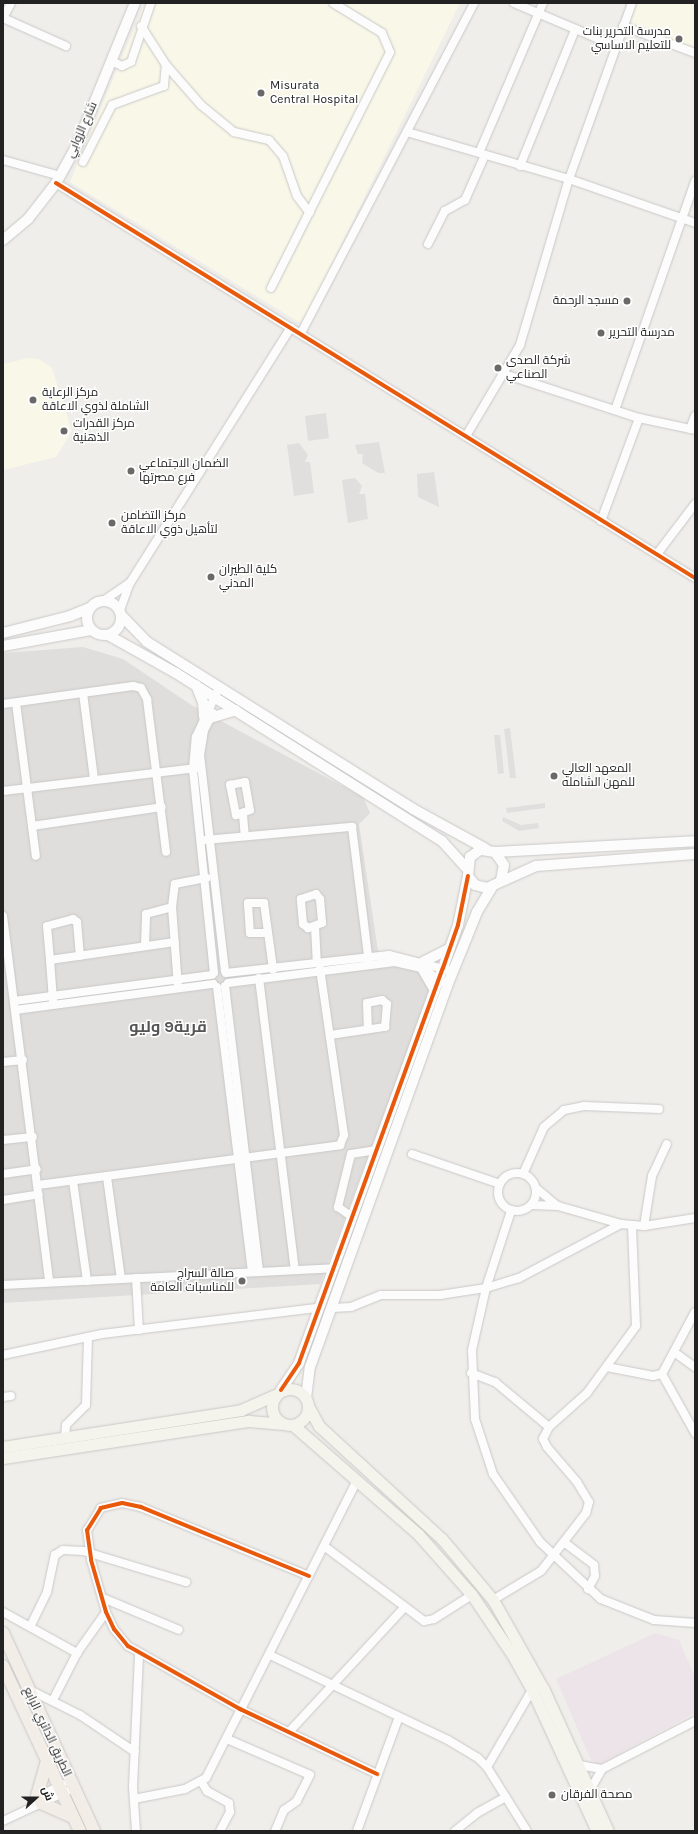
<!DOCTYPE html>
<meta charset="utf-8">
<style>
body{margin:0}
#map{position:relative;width:698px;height:1834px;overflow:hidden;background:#f0eeeb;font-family:Karla,Cairo,sans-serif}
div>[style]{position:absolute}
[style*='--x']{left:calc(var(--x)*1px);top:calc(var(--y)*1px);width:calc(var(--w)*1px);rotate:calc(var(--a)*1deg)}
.residential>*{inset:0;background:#dfdedc}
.industrial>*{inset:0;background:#ede4e9}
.education>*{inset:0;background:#f8f7e8}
.parking>*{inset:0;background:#e0dfde}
.roads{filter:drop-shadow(0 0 1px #c9c8c7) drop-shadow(0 0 1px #c9c8c7)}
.minor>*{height:8px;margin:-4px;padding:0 4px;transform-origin:4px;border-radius:4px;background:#fdfcfc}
.minor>.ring{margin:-4px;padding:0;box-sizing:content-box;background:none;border:8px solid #fdfcfc;border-radius:50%}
.tertiary>*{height:10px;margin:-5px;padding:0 5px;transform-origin:5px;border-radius:5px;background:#fdfcfc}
.tertiary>.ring{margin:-5px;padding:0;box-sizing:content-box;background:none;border:10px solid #fdfcfc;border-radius:50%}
.secondary>*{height:11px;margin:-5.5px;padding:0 5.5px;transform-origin:5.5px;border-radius:5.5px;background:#f4f4ed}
.secondary>.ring{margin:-5.5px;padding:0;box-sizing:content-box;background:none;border:11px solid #f4f4ed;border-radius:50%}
.primary>*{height:12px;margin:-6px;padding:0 6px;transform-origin:6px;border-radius:6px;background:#f3ede7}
.cycleway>*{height:4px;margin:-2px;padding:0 2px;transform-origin:2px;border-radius:2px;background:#e8590c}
.dots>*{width:11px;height:11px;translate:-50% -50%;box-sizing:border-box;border:2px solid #fff;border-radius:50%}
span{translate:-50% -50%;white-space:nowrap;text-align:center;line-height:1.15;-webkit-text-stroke:3px #fff;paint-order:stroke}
.poi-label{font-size:12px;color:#222}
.right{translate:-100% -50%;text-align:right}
.left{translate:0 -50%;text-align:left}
.street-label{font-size:12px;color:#222}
.district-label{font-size:16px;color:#555;font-weight:700}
.frame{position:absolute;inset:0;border:4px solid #222;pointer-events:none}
.north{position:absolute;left:16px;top:1778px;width:40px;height:40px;-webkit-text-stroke:3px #fff;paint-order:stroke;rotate:69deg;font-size:11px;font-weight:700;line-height:16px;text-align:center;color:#222}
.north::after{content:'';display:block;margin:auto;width:14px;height:18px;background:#222;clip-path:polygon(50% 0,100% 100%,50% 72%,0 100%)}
</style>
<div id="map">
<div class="residential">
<i style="clip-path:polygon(83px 647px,123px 659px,193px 706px,363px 797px,370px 813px,359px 824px,378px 951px,425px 973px,430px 992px,320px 1284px,3px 1303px,3px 653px)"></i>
</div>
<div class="industrial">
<i style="clip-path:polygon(655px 1633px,679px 1640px,695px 1677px,695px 1713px,598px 1765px,590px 1758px,556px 1679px)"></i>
</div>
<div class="education">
<i style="clip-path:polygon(145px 3px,460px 3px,302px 324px,70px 182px)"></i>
<i style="clip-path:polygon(637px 3px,695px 3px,695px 52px,629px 27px)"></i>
<i style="clip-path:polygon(28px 358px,39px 359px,52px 368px,72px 431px,56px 457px,3px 470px,3px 364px)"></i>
</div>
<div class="parking">
<i style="clip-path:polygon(326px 413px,329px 438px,308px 441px,305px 416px)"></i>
<i style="clip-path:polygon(379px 442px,385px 473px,378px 473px,362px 463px,363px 454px,358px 454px,355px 445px)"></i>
<i style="clip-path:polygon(299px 443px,308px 455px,305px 462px,310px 462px,314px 493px,294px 496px,287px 445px)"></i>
<i style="clip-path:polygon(434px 472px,439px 507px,418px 497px,417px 474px)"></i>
<i style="clip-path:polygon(355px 478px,362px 486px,359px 494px,365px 494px,368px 519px,348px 523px,342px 480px)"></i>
<i style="clip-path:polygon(510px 728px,516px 778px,510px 778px,504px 729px)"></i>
<i style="clip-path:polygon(494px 735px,500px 735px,504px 773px,498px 774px)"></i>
<i style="clip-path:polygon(545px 803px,545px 808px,507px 813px,506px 808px)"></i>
<i style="clip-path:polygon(503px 817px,521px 825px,538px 823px,539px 828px,519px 831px,502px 821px)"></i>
</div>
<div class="roads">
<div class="minor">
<i style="--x:11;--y:3;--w:17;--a:118"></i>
<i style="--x:3;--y:18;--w:69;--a:24"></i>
<i style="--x:514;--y:3;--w:111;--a:22.9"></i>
<i style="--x:141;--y:26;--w:46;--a:57.3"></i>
<i style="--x:166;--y:65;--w:53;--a:48.8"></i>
<i style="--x:201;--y:105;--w:43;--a:39.3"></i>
<i style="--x:234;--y:132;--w:36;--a:13"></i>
<i style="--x:269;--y:140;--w:21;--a:49"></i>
<i style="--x:283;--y:156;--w:42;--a:70.7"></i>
<i style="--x:297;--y:196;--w:21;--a:53"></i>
<i style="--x:623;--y:26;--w:77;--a:20.6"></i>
<i style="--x:111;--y:61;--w:12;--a:24"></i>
<i style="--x:122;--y:66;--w:10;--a:-24"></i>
<i style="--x:131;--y:62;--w:62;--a:-71.3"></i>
<i style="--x:407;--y:132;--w:169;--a:16.2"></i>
<i style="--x:569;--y:179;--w:133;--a:19.2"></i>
<i style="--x:479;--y:153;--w:163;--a:-66.9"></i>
<i style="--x:3;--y:160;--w:59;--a:15.7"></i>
<i style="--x:83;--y:162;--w:64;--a:-63"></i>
<i style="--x:112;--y:105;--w:55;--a:-20.1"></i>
<i style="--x:164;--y:86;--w:21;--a:-85"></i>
<i style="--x:520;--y:166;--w:147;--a:-68"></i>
<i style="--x:56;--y:183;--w:751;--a:31.72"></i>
<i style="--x:428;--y:244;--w:37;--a:-63"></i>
<i style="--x:445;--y:211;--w:23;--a:-29"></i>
<i style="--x:465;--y:200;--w:49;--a:-66"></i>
<i style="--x:271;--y:288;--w:264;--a:-63.2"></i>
<i style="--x:390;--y:52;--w:21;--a:-113"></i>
<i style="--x:382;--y:33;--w:57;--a:-148.5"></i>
<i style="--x:301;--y:333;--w:373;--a:-62.3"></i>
<i style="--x:504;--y:374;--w:142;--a:18.1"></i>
<i style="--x:639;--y:418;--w:57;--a:12.1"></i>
<i style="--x:615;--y:410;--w:243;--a:-70.7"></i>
<i style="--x:690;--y:429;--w:14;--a:-69"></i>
<i style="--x:466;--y:436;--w:106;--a:-59.3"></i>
<i style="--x:520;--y:345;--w:173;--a:-73.6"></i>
<i style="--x:569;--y:179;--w:187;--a:-70.3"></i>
<i style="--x:601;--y:521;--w:110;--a:-69.7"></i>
<i style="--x:657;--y:554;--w:63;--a:-52.8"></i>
<i style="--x:103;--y:601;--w:32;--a:-34"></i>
<i style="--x:130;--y:583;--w:302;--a:-57.8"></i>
<i style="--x:120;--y:610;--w:29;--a:-70"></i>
<i style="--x:83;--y:693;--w:87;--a:82.7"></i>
<i style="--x:16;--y:703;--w:154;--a:82.6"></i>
<i style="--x:3;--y:704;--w:131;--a:-7.9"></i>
<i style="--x:133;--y:686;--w:8;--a:14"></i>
<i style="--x:141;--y:688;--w:13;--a:61"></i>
<i style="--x:147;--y:699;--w:154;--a:82.9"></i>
<i style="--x:213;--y:713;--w:19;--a:118"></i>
<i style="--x:204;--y:730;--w:25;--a:99"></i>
<i style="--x:200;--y:755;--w:218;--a:83.4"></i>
<i style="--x:245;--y:782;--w:28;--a:80"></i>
<i style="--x:250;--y:810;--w:15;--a:160"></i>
<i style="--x:236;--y:815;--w:31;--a:-101"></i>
<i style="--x:230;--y:785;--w:15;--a:-11"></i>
<i style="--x:3;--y:791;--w:195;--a:-6.8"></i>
<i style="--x:243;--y:815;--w:21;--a:85"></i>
<i style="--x:32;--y:826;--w:131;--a:-8.3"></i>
<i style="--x:205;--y:840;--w:148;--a:-5.1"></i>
<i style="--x:352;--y:827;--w:137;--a:82.9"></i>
<i style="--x:316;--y:894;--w:6;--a:51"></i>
<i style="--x:320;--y:899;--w:24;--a:85"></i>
<i style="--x:322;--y:923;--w:15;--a:160"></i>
<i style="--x:308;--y:928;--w:6;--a:-141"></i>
<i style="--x:303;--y:924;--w:25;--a:-95"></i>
<i style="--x:301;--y:899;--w:16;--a:-18"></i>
<i style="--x:172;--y:907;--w:23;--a:-83"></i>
<i style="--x:175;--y:884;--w:32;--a:-11"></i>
<i style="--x:3;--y:916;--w:369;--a:82.8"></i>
<i style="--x:315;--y:927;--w:36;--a:87"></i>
<i style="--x:267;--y:933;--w:17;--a:180"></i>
<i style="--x:250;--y:933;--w:30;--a:-94"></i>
<i style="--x:248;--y:903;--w:16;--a:0"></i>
<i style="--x:264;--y:903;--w:67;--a:82.2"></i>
<i style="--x:145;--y:946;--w:32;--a:-88"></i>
<i style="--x:146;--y:914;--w:27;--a:-15"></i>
<i style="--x:172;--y:907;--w:80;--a:85.7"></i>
<i style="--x:50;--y:960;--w:34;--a:-95"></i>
<i style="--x:47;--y:926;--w:27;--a:-15"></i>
<i style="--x:73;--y:919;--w:5;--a:37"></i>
<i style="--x:77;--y:922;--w:34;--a:85"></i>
<i style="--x:214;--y:973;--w:205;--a:-95.9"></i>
<i style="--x:193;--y:769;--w:32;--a:-85"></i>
<i style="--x:196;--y:737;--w:50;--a:-65"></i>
<i style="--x:226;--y:973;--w:164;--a:-6.3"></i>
<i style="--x:389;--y:955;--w:61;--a:14.3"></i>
<i style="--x:259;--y:978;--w:294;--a:83"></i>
<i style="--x:228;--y:983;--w:168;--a:-7.2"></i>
<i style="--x:395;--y:962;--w:28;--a:13"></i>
<i style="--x:422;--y:968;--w:25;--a:34"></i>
<i style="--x:225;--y:986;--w:288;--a:83.2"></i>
<i style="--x:217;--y:987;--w:287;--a:83"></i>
<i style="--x:53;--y:1000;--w:40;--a:-94.3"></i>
<i style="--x:50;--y:960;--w:126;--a:-8.2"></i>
<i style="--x:14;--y:1001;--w:200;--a:-7.5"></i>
<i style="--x:15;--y:1010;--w:200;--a:-7.5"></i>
<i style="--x:330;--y:1035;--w:56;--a:-8.3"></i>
<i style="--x:385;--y:1027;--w:23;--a:-85"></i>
<i style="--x:387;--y:1004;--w:6;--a:-141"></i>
<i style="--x:382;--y:1000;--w:15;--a:169"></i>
<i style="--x:367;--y:1003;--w:26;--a:88"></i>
<i style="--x:3;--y:1062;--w:20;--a:-6"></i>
<i style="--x:3;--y:1140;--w:30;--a:-6"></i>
<i style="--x:351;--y:1154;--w:55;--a:103.8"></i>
<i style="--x:338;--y:1207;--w:16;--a:35"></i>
<i style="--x:351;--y:1154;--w:24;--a:-9"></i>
<i style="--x:412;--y:1154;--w:93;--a:18.8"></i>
<i class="ring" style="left:498px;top:1173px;width:30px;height:30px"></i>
<i style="--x:3;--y:1174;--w:34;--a:-8"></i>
<i style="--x:523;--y:1174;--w:51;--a:-65.9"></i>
<i style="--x:544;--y:1127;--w:26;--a:-40"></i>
<i style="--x:564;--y:1110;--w:20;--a:-11"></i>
<i style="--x:584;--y:1106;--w:75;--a:2.3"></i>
<i style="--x:107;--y:1177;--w:103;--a:82.2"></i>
<i style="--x:73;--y:1181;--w:101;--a:82"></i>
<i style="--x:38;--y:1185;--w:305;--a:-7.5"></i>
<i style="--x:340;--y:1145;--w:11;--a:-68"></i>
<i style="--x:344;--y:1135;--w:168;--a:-98.2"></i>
<i style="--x:536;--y:1188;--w:26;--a:40"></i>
<i style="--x:3;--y:1200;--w:36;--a:-9"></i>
<i style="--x:532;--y:1205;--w:26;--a:2"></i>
<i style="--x:558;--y:1206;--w:66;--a:15.9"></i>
<i style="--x:621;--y:1224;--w:23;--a:5"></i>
<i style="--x:644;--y:1226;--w:52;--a:-8.9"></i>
<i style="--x:511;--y:1211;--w:81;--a:108"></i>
<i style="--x:486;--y:1288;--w:64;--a:102.7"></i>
<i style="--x:472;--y:1350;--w:69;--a:87.5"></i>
<i style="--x:475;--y:1419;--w:58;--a:71.9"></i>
<i style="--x:493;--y:1474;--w:83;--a:55.3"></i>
<i style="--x:540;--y:1542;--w:83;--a:43.1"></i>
<i style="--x:601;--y:1599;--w:57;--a:21.6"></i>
<i style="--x:654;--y:1620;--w:41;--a:4.2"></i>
<i style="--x:644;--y:1226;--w:51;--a:-80.9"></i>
<i style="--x:652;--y:1176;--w:35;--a:-65"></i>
<i style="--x:136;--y:1278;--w:52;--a:86.7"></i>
<i style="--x:3;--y:1285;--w:331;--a:-2.9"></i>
<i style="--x:332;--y:1308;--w:19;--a:-3"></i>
<i style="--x:351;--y:1307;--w:32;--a:-22"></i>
<i style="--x:381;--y:1295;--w:59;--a:0"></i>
<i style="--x:440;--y:1295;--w:47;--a:-8.7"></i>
<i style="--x:486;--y:1288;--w:34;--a:-17"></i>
<i style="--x:519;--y:1278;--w:115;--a:-27.9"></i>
<i style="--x:674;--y:1352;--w:26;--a:36"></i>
<i style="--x:3;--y:1355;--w:101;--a:-12"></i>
<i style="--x:102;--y:1334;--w:218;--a:-6.9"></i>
<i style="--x:607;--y:1367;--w:47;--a:11.1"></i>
<i style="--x:653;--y:1376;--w:9;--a:-13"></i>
<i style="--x:662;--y:1374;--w:70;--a:-62"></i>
<i style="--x:471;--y:1373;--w:26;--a:21"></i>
<i style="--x:495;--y:1382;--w:70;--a:39.8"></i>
<i style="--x:549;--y:1427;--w:13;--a:117"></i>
<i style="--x:543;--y:1439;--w:9;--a:63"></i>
<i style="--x:547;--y:1447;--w:46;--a:49.4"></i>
<i style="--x:577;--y:1482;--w:23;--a:59"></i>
<i style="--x:589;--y:1502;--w:11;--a:105"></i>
<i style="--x:586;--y:1513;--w:73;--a:127.8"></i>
<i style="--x:541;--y:1571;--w:56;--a:148.9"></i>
<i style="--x:662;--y:1374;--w:68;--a:60.8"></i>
<i style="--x:3;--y:1397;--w:8;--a:-7"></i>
<i style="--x:549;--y:1427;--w:51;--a:-41.8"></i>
<i style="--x:587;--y:1393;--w:83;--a:-53.8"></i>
<i style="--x:636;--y:1326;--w:101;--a:-92.3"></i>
<i style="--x:65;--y:1437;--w:12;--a:-85"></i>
<i style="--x:66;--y:1425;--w:28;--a:-45"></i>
<i style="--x:86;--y:1405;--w:68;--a:-88.3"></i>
<i style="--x:565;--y:1543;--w:36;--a:37"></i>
<i style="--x:594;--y:1565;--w:11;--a:85"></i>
<i style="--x:595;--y:1576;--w:15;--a:118"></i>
<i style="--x:324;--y:1546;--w:125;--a:36.9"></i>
<i style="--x:424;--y:1621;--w:10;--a:-11"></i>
<i style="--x:434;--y:1619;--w:45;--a:-32.3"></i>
<i style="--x:309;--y:1576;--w:182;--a:-157.7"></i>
<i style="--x:141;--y:1507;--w:19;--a:-168"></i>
<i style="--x:122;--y:1503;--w:22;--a:167"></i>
<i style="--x:101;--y:1508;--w:26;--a:122"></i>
<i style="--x:87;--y:1530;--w:30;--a:82"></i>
<i style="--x:91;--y:1560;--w:54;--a:73.9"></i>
<i style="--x:106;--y:1612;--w:19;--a:65"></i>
<i style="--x:114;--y:1629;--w:22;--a:51"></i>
<i style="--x:128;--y:1646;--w:129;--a:29.4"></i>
<i style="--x:240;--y:1709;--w:152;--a:25.4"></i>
<i style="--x:103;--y:1598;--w:82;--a:22.8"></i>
<i style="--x:3;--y:1612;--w:85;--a:29"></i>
<i style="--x:31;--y:1625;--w:37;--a:-64"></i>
<i style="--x:47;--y:1592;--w:38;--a:-78"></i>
<i style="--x:55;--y:1555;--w:9;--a:-32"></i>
<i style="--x:63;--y:1550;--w:20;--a:3"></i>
<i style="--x:83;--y:1551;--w:108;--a:16.8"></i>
<i style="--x:270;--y:1655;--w:197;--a:25.5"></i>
<i style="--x:448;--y:1740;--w:35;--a:31"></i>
<i style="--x:478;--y:1758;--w:13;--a:45"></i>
<i style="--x:487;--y:1767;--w:75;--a:58"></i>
<i style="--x:28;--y:1689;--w:58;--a:26.6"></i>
<i style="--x:80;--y:1715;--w:66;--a:33.9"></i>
<i style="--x:53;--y:1700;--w:53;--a:-62.9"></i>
<i style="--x:77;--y:1653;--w:50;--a:-54.7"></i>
<i style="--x:289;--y:1732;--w:169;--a:-47.2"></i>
<i style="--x:227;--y:1739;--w:90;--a:23.4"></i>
<i style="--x:310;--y:1775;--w:29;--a:117"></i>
<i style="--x:297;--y:1801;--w:16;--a:145"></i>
<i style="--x:284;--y:1810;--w:23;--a:113"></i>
<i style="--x:579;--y:1765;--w:23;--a:10"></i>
<i style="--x:487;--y:1767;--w:89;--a:-59.7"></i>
<i style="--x:201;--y:1781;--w:12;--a:59"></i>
<i style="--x:207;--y:1791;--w:25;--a:29"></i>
<i style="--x:229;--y:1803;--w:9;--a:84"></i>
<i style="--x:230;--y:1812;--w:21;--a:118"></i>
<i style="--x:590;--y:1790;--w:24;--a:-60"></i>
<i style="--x:602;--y:1769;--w:105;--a:-27.3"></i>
<i style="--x:36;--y:1798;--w:30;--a:-27"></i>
<i style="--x:134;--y:1799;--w:52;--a:-11.1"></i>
<i style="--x:185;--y:1789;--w:24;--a:-28"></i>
<i style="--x:206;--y:1778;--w:334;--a:-63.1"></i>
<i style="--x:3;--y:1821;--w:71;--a:-25.1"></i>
<i style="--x:136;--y:1831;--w:44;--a:-93.9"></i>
<i style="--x:133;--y:1787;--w:133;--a:-87.4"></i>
<i style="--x:357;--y:1831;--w:121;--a:-69.8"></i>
<i style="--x:455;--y:1831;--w:28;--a:-39"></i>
<i style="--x:477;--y:1813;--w:33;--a:-29"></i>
</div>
<div class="tertiary">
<i style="--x:3;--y:240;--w:33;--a:-40"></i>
<i style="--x:28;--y:219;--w:46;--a:-52.1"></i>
<i style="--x:56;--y:183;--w:43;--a:-61.1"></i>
<i style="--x:77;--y:145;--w:153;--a:-67.8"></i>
<i class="ring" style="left:87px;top:601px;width:24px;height:24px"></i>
<i style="--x:121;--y:615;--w:37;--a:46"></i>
<i style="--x:147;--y:642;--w:314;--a:32.1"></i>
<i style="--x:413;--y:809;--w:83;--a:28.7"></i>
<i style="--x:3;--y:633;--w:69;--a:-14.2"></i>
<i style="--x:70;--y:616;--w:22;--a:-22"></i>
<i style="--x:108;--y:635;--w:78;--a:29.2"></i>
<i style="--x:176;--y:673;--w:315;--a:32.3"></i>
<i style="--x:442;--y:841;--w:36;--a:48"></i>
<i style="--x:3;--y:646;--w:89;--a:-10.3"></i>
<i style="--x:196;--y:685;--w:18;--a:68"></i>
<i style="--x:203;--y:702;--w:15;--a:86"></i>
<i style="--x:210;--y:718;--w:27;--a:-17"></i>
<i style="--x:495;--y:852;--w:200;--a:-3.1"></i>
<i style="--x:501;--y:880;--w:15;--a:-79"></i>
<i style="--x:504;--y:865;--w:16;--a:-125"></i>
<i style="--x:495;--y:852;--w:15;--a:-172"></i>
<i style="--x:480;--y:850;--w:12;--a:145"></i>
<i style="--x:470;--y:857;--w:19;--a:96"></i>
<i style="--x:468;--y:876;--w:11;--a:52"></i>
<i style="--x:475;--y:885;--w:12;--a:14"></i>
<i style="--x:487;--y:888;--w:54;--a:-24.2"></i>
<i style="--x:536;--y:866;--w:159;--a:-4.3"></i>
<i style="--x:423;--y:962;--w:30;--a:-27"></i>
<i style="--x:422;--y:968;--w:24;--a:60"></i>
<i style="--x:281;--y:1390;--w:32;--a:-56"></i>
<i style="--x:299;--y:1363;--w:420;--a:-70"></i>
<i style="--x:443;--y:968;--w:46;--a:-70.8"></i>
<i style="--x:458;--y:925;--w:50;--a:-78.5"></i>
<i style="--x:306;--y:1398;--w:31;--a:-83"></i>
<i style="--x:310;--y:1367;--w:405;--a:-70.2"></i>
<i style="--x:447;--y:986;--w:80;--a:-67.9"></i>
<i style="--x:477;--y:912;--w:29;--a:-59"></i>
</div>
<div class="secondary">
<i class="ring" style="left:272px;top:1389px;width:25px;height:25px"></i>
<i style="--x:308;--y:1406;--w:23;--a:61"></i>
<i style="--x:319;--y:1426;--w:167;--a:42.6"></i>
<i style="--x:442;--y:1539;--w:80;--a:50.1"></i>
<i style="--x:493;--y:1600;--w:103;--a:60.5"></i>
<i style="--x:544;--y:1690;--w:155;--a:65.6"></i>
<i style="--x:293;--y:1425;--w:166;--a:41.1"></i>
<i style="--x:418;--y:1534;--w:81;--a:48.5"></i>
<i style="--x:472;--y:1595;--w:71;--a:55.9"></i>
<i style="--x:512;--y:1654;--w:41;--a:60.9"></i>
<i style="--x:532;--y:1690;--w:155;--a:65.3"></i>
<i style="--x:3;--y:1447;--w:241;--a:-8.8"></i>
<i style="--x:241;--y:1410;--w:37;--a:-24"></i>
<i style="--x:3;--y:1458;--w:249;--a:-8.6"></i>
<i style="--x:249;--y:1421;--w:32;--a:5"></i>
</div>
<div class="primary">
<i style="--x:3;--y:1633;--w:218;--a:65.3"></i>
<i style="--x:3;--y:1666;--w:182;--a:65"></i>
<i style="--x:37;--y:1796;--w:33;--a:-74"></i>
<i style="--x:41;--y:1803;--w:34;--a:24"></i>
</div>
</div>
<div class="cycleway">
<i style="--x:56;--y:183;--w:751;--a:31.72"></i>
<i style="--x:281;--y:1390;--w:32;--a:-56"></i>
<i style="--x:299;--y:1363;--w:420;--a:-70"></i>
<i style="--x:443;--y:968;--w:46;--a:-70.8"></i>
<i style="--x:458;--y:925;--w:50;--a:-78.5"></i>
<i style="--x:309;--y:1576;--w:182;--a:-157.7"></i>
<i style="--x:141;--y:1507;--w:19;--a:-168"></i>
<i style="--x:122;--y:1503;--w:22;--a:167"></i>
<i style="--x:101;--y:1508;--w:26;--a:122"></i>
<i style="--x:87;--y:1530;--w:30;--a:82"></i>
<i style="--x:91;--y:1560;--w:54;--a:73.9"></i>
<i style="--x:106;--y:1612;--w:19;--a:65"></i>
<i style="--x:114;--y:1629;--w:22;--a:51"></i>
<i style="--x:128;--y:1646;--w:129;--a:29.4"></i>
<i style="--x:240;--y:1709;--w:152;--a:25.4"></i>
</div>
<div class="dots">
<i style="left:679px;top:39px;background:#6a6968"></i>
<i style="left:261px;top:93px;background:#6a6968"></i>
<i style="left:627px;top:301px;background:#6a6968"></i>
<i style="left:601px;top:333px;background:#6a6968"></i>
<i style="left:498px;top:368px;background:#6a6968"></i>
<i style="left:33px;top:400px;background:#6a6968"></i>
<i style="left:64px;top:431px;background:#6a6968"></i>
<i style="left:131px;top:471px;background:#6a6968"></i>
<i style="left:112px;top:523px;background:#6a6968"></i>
<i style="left:211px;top:577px;background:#6a6968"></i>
<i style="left:554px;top:776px;background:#6a6968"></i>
<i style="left:242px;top:1281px;background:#6a6968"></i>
<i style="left:552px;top:1795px;background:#6a6968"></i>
</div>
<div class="poi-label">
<span class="right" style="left:671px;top:39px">مدرسة التحرير بنات<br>للتعليم الاساسي</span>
<span class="left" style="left:270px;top:93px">Misurata<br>Central Hospital</span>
<span class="right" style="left:619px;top:301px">مسجد الرحمة</span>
<span class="left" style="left:609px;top:333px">مدرسة التحرير</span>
<span class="left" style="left:506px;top:368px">شركة الصدى<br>الصناعي</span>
<span class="left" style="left:42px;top:400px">مركز الرعاية<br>الشاملة لذوي الاعاقة</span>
<span class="left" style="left:73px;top:431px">مركز القدرات<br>الذهنية</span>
<span class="left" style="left:139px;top:471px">الضمان الاجتماعي<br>فرع مصرتها</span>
<span class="left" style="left:121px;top:523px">مركز التضامن<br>لتأهيل ذوي الاعاقة</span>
<span class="left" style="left:219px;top:577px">كلية الطيران<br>المدني</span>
<span class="left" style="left:562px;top:776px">المعهد العالي<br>للمهن الشامله</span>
<span class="right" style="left:234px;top:1281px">صالة السراج<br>للمناسبات العامة</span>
<span class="left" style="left:561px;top:1795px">مصحة الفرقان</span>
</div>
<div class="street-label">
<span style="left:82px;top:130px;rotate:-66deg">شارع الزوابي</span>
<span style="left:47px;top:1732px;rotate:65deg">الطريق الدائري الرابع</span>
</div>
<div class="district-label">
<span style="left:168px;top:1027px">قرية9 وليو</span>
</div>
<div class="frame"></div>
<div class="north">ش</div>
</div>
